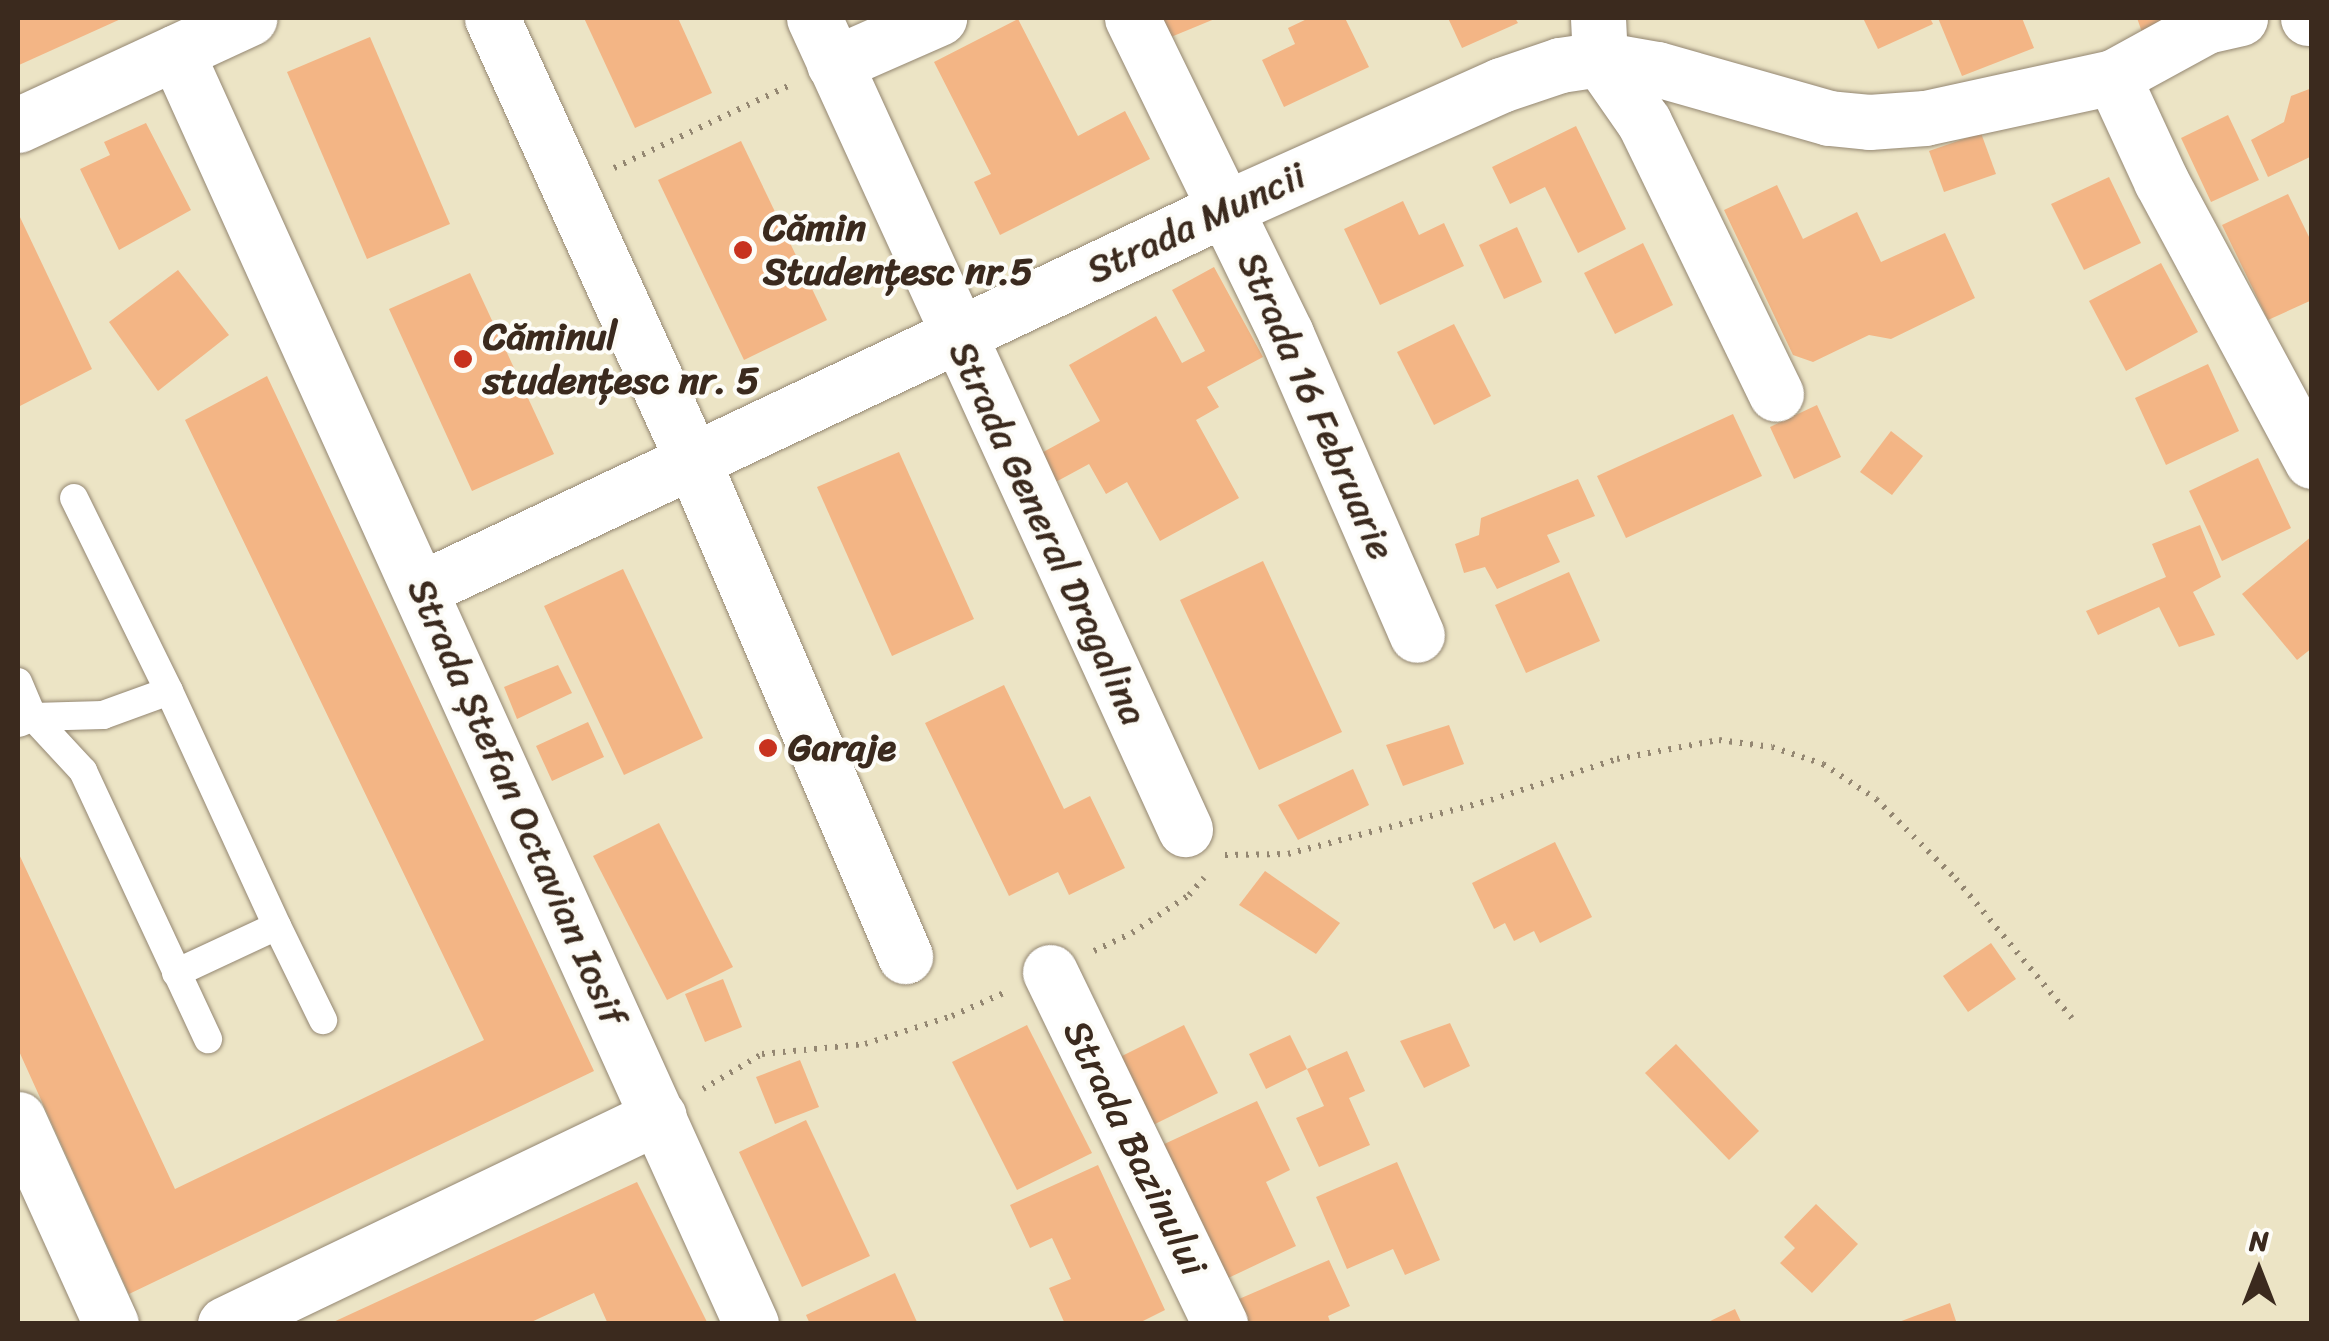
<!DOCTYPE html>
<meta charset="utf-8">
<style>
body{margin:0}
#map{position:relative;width:2329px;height:1341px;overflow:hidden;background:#ece4c5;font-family:Sriracha,sans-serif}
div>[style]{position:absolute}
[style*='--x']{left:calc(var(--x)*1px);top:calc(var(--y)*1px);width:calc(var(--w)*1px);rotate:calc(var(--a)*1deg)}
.building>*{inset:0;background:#f3b585}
.path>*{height:6px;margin-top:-3px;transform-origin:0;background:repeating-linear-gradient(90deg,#948772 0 2.5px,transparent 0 10.5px)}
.roads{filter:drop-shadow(0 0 2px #948772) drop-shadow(0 0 2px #948772)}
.service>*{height:28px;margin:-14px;padding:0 14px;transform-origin:14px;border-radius:14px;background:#fff}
.minor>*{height:55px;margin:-27.5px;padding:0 27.5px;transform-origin:27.5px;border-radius:27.5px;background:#fff}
.dots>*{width:28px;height:28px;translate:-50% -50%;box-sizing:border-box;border:5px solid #fdfcf7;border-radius:50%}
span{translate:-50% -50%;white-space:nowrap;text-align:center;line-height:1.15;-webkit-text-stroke:8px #fdfcf7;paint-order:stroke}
.street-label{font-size:38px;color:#3b2a1e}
.poi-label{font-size:38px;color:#3b2a1e;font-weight:700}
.left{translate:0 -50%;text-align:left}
.frame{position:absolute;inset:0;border:20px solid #3b2a1e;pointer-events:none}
.north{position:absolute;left:2209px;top:1221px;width:100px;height:100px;-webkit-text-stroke:8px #fdfcf7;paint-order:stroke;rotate:0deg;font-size:28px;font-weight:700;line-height:40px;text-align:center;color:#3b2a1e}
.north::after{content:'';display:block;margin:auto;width:35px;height:45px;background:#3b2a1e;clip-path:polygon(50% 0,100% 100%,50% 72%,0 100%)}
</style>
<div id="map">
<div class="building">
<i style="clip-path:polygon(18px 18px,123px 18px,19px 65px)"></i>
<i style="clip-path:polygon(584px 18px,678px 18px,712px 93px,635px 128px)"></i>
<i style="clip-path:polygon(1144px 18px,1217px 18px,1154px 44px)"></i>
<i style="clip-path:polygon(1309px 18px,1345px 18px,1369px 67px,1284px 107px,1262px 60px,1295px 44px,1288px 28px)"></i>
<i style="clip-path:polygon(1448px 18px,1515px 18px,1518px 23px,1462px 48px)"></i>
<i style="clip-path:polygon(1863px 18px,1930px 18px,1933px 24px,1878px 49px)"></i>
<i style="clip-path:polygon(1938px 18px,2022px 18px,2034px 48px,1962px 76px)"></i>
<i style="clip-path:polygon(2137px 18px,2192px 18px,2143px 35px)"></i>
<i style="clip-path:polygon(1018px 19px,1078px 136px,1125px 111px,1150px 159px,1000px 235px,974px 182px,991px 174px,934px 62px)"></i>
<i style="clip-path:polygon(370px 37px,450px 224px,367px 259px,287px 72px)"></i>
<i style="clip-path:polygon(2312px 88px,2312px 156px,2268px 177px,2251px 140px,2284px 122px,2291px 96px)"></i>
<i style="clip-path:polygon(2228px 115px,2259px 180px,2211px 202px,2181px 138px)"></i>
<i style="clip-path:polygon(146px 123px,191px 210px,119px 250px,80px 169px,110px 155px,104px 142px)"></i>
<i style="clip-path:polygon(1576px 126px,1626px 229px,1578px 253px,1545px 187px,1510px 204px,1492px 167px)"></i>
<i style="clip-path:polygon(1981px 133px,1996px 174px,1944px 192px,1929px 151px)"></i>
<i style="clip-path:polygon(741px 141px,827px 320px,744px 360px,658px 180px)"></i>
<i style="clip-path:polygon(2109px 177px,2141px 243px,2084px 270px,2051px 204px)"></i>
<i style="clip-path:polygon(1777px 185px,1803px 239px,1857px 212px,1881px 262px,1945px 233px,1975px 298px,1891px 339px,1869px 335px,1813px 362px,1793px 355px,1724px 210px)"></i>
<i style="clip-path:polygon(2288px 194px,2312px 243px,2312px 300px,2268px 320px,2222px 225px)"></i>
<i style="clip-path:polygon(1403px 201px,1419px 235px,1444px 223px,1464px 266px,1380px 305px,1344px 229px)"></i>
<i style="clip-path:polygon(18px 213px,92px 369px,18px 407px)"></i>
<i style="clip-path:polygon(1517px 227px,1542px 282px,1504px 299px,1479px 245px)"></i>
<i style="clip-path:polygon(1643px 243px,1673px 305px,1615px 334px,1584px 273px)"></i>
<i style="clip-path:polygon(2161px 263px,2198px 332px,2126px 371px,2089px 301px)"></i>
<i style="clip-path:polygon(1214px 267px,1263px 357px,1207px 387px,1219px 407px,1196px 420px,1239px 498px,1160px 541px,1127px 482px,1106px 494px,1089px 464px,1052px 484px,1036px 456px,1100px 421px,1069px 365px,1156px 316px,1182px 363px,1205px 351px,1172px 290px)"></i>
<i style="clip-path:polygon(178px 270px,229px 335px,158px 391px,109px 322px)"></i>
<i style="clip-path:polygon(470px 273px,554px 454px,472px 491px,389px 309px)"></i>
<i style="clip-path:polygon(1454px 324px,1491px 396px,1434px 425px,1397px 352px)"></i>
<i style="clip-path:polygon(2208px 364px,2239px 431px,2166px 465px,2135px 398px)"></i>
<i style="clip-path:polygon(267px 376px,594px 1071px,129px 1294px,18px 1049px,18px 852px,175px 1189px,484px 1040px,185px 420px)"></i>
<i style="clip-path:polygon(1817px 405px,1841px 457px,1794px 479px,1770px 427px)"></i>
<i style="clip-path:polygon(1733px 414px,1762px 476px,1626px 538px,1597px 476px)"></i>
<i style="clip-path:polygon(1891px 431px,1923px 456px,1892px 495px,1860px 472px)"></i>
<i style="clip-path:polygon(899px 452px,974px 619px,892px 656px,817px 487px)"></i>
<i style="clip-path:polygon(2258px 458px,2291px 528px,2222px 561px,2189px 491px)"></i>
<i style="clip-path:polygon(1578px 479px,1595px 516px,1547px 535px,1560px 562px,1497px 589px,1485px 567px,1464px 573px,1455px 544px,1479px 535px,1481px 518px)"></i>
<i style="clip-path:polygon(2200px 525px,2221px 577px,2193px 592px,2215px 635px,2179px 647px,2159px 607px,2098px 635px,2086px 611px,2166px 577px,2152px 544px)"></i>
<i style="clip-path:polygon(2312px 536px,2312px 648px,2297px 660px,2242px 594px)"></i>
<i style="clip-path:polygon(1263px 561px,1342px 732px,1259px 770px,1180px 600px)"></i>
<i style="clip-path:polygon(623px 569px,703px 738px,624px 775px,544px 606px)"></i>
<i style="clip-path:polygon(1569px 572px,1600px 641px,1526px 673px,1495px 605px)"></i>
<i style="clip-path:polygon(558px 665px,572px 693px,517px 719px,504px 687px)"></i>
<i style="clip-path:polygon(1004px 685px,1064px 809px,1090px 796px,1125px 868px,1069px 895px,1058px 872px,1009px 896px,925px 723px)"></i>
<i style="clip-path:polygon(588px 722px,604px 757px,552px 781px,536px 746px)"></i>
<i style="clip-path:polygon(1449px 725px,1464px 764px,1403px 786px,1386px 745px)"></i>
<i style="clip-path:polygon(1353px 769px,1369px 805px,1298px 840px,1278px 805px)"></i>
<i style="clip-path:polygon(659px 823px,733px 967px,667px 1000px,593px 856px)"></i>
<i style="clip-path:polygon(1555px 842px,1592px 917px,1540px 943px,1534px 931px,1514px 941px,1505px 923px,1494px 929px,1472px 883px)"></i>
<i style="clip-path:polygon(1265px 871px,1340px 923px,1316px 954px,1239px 905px)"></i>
<i style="clip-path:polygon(1991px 943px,2016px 979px,1968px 1012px,1943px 976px)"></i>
<i style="clip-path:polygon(723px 979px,742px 1027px,705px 1042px,685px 994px)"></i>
<i style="clip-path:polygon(1450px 1023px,1470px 1066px,1424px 1088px,1400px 1041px)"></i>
<i style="clip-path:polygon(1027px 1025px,1092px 1153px,1017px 1190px,952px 1062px)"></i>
<i style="clip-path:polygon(1184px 1025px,1218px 1093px,1153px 1125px,1120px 1057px)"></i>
<i style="clip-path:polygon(1290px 1035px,1307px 1069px,1266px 1089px,1249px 1054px)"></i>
<i style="clip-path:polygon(1676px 1044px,1759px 1131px,1729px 1160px,1645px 1073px)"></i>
<i style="clip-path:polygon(1347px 1051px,1365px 1091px,1349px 1098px,1370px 1145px,1319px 1167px,1296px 1118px,1324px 1106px,1307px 1069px)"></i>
<i style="clip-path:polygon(800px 1060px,819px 1107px,775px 1124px,756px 1077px)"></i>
<i style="clip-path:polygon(1257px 1101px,1290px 1170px,1266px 1182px,1296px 1246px,1224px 1280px,1160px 1146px)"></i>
<i style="clip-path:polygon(806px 1120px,870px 1256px,802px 1287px,739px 1152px)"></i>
<i style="clip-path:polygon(1397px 1162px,1440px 1260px,1405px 1275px,1393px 1249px,1347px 1269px,1316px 1197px)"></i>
<i style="clip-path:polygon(1098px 1165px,1165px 1310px,1137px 1324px,1065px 1324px,1049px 1288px,1071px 1279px,1052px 1238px,1030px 1248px,1010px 1205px)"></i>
<i style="clip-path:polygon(637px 1182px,708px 1324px,608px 1324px,594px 1293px,527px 1324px,329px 1324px)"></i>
<i style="clip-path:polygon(1816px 1204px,1858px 1244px,1812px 1293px,1780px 1263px,1795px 1248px,1784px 1237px)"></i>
<i style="clip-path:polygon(1329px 1260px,1350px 1306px,1328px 1316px,1331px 1324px,1241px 1324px,1232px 1302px)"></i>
<i style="clip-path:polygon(895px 1273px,917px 1322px,810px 1324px,806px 1315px)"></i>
<i style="clip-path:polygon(1950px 1303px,1957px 1324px,1896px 1324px,1896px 1323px)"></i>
<i style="clip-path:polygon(1735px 1309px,1742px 1324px,1704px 1324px)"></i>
</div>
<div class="path">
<i style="--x:614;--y:168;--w:192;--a:-25.2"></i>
<i style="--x:1225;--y:855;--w:63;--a:-0.9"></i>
<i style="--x:1288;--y:854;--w:210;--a:-14.9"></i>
<i style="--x:1491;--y:800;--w:133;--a:-18"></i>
<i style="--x:1617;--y:759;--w:104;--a:-10.6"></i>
<i style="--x:1719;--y:740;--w:53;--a:7.5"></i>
<i style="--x:1772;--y:747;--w:54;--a:18.4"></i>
<i style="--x:1823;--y:764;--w:64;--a:33.4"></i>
<i style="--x:1876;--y:799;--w:113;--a:45"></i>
<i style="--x:1956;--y:879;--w:181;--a:50.2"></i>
<i style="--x:1094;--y:951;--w:42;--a:-25.3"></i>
<i style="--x:1132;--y:933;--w:69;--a:-33.7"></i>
<i style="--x:1189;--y:895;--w:23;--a:-49"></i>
<i style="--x:703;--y:1089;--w:69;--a:-30.7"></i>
<i style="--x:762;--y:1054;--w:103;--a:-5.5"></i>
<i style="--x:865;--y:1044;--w:91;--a:-17.8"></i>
<i style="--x:952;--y:1016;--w:59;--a:-24"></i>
</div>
<div class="roads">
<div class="service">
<i style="--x:18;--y:682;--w:38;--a:67"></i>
<i style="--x:33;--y:717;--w:15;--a:157"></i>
<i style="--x:169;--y:691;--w:259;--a:65.3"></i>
<i style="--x:33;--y:717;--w:74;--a:47.2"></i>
<i style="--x:83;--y:771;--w:296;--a:65"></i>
<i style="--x:33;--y:717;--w:70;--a:-1.6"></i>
<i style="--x:103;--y:715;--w:70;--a:-20"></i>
<i style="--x:169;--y:691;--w:215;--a:-116.2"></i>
<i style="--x:176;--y:973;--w:111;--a:-25"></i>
<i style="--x:277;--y:926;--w:105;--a:63.9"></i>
</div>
<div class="minor">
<i style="--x:492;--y:18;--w:484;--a:65.6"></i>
<i style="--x:692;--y:459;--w:541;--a:66.8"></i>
<i style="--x:814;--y:18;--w:892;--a:65.42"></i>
<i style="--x:1132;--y:18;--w:352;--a:64"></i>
<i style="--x:1286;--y:334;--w:328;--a:66.5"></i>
<i style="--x:1598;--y:18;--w:41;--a:87.2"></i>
<i style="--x:1600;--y:59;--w:77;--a:55.1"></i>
<i style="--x:1644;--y:122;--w:302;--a:64.1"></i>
<i style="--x:2308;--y:18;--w:4;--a:0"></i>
<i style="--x:176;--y:52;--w:1396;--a:65.67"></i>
<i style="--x:834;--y:64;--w:115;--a:-23.7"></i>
<i style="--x:2113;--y:77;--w:115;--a:65.2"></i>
<i style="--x:2161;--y:181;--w:318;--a:61.7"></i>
<i style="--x:18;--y:125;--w:255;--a:-24.8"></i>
<i style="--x:421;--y:589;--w:891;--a:-25.33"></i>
<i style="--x:1226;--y:208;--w:301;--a:-24.1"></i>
<i style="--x:1501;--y:85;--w:62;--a:-18.7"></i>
<i style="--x:1560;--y:65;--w:40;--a:-8.5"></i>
<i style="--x:1600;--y:59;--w:58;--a:10"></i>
<i style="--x:1657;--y:69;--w:179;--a:15.9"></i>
<i style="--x:1829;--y:118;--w:40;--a:5.7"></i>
<i style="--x:1869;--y:122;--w:56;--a:-4.1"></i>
<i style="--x:1925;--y:118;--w:192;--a:-12.3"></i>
<i style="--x:2113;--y:77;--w:106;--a:-28.7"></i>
<i style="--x:2206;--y:26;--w:35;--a:-13"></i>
<i style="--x:1050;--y:972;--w:391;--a:64.2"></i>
<i style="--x:18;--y:1119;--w:225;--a:65.6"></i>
<i style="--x:225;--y:1324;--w:481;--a:-25.6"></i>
</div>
</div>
<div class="dots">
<i style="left:743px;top:250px;background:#c8321e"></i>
<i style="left:463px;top:359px;background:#c8321e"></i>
<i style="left:768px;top:748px;background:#c8321e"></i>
</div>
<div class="street-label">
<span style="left:1196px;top:223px;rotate:-25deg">Strada Muncii</span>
<span style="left:1316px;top:406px;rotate:66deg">Strada 16 Februarie</span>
<span style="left:1048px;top:533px;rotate:65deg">Strada General Dragalina</span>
<span style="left:517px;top:802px;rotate:66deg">Strada Ștefan Octavian Iosif</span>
<span style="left:1135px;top:1148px;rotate:64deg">Strada Bazinului</span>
</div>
<div class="poi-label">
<span class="left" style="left:763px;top:250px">Cămin<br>Studențesc nr.5</span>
<span class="left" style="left:483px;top:359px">Căminul<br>studențesc nr. 5</span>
<span class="left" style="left:788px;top:748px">Garaje</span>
</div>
<div class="frame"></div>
<div class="north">N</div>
</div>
